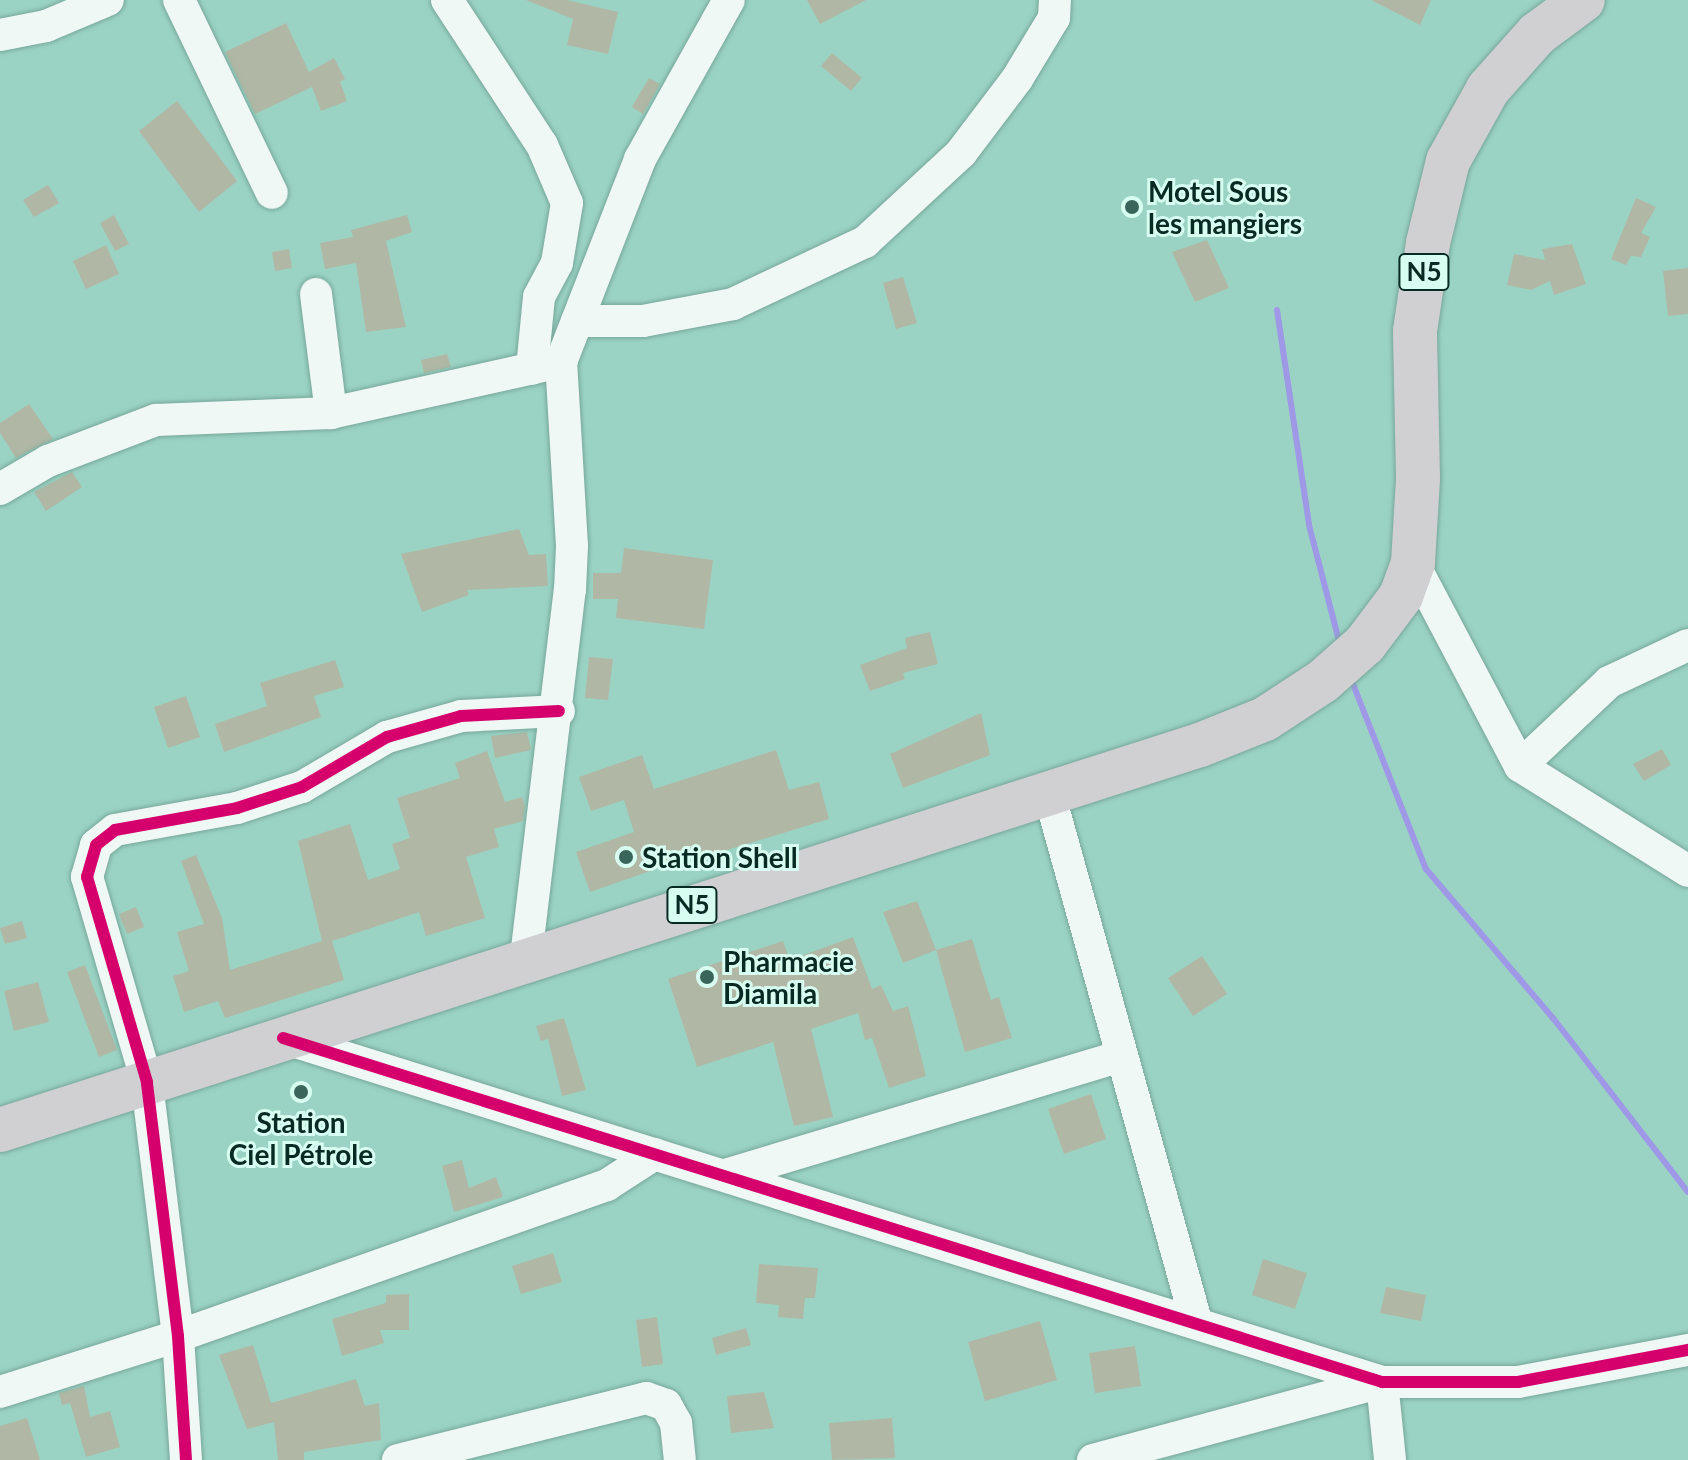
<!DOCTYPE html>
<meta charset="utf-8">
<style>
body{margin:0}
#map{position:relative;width:1688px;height:1460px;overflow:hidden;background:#9ad3c4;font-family:Lato,sans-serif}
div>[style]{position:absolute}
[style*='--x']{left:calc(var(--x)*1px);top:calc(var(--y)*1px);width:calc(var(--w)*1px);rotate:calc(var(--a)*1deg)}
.stream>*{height:6px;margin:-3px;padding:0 3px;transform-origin:3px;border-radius:3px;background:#9e98e6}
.building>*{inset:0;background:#b0b8a5}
.roads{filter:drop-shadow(0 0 2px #78a79b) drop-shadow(0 0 2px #78a79b)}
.minor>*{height:32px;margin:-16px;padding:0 16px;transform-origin:16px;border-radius:16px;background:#f0f8f6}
.highway>*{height:44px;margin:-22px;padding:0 22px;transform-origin:22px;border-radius:22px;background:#d0d0d2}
.cycleway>*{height:12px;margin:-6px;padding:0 6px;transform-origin:6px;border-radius:6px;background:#d6006c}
.dots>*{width:22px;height:22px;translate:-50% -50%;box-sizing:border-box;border:4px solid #d8fef2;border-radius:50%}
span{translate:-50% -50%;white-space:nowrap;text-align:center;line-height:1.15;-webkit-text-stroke:6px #d8fef2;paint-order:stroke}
.shield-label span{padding:2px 6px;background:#d8fef2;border:2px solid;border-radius:6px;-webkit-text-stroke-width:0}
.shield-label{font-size:26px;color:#072a22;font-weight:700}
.poi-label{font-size:28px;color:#072a22;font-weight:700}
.left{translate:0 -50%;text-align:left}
</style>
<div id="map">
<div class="stream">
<i style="--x:1277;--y:310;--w:217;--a:81.5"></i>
<i style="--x:1309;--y:525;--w:124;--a:75.5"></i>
<i style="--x:1351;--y:679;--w:204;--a:68.5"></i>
<i style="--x:1426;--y:869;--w:196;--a:49.6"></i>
<i style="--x:1553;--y:1018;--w:220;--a:52.2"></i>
</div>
<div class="building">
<i style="clip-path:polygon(526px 0,567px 0,618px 12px,608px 54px,567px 45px,573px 19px)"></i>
<i style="clip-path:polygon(807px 0,866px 0,820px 24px)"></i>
<i style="clip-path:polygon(1371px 0,1431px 0,1420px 25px)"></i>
<i style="clip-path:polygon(286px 23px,309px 72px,334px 58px,345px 79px,340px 82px,347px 101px,321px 111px,312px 87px,255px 114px,225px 52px)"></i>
<i style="clip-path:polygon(832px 53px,862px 78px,851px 91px,821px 66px)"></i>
<i style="clip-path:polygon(649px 78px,660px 84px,643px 114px,632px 107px)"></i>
<i style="clip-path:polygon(177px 101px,237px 181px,199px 212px,139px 131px)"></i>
<i style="clip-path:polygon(48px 185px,59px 203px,34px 217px,23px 200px)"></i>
<i style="clip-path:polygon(1636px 198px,1656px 207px,1641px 233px,1650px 237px,1641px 257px,1631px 256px,1626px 265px,1611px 259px)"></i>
<i style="clip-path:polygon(114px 215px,129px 244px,115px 251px,100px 223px)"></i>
<i style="clip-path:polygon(407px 215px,412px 232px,386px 241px,406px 327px,366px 332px,356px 263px,325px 269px,320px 243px,353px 237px,351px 230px)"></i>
<i style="clip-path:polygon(1207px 240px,1229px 288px,1195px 302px,1172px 252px)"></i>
<i style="clip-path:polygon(1572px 244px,1586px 284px,1554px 295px,1550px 281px,1531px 290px,1507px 285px,1514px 254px,1545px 260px,1542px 249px)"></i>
<i style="clip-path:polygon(106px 245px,119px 274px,86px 289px,73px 261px)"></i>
<i style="clip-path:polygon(289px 249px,292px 268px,275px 271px,272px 252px)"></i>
<i style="clip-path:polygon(1688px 268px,1688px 314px,1668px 316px,1663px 271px)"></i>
<i style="clip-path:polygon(903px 277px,917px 323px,896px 329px,883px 283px)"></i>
<i style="clip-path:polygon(447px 354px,451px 367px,424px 373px,421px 360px)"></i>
<i style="clip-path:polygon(29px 404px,53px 439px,16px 458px,0 433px,0 423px)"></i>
<i style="clip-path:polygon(72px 472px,82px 487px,46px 511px,34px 492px)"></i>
<i style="clip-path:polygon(519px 529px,529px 555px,546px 554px,548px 586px,467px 590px,469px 595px,422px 612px,401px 554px)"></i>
<i style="clip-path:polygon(624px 548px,713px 560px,704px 629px,616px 618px,618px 599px,593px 599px,593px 573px,621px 573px)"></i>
<i style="clip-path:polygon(930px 632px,938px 664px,903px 673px,905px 679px,870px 691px,860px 665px,907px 648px,905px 638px)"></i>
<i style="clip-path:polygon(589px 657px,613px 659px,608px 700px,585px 698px)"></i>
<i style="clip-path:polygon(335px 660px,344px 687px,314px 696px,321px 717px,224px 752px,215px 724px,267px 706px,260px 683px)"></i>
<i style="clip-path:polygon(186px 696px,200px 737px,168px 748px,154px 707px)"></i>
<i style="clip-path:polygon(981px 713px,990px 755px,903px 788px,890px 754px)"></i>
<i style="clip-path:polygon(527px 732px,531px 750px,495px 758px,491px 736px)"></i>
<i style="clip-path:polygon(1662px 749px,1671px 765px,1644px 781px,1633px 764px)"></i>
<i style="clip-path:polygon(776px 750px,789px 790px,819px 782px,829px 819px,698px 859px,696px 855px,590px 892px,576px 852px,634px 832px,624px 800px,591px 811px,579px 777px,642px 755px,654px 789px)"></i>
<i style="clip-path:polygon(487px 751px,505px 802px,522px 797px,525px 806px,523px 821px,494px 829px,499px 847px,466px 857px,485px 918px,426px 936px,419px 912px,332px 941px,344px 980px,225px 1018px,218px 1001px,184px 1012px,173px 976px,189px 971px,177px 932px,204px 924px,181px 861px,196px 855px,222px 918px,230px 970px,322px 941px,298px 841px,350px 824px,368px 880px,400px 869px,392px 844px,410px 838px,397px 798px,460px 778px,455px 763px)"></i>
<i style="clip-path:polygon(917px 901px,936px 950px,903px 963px,883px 912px)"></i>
<i style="clip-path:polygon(136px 907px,144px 927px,127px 934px,119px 914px)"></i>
<i style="clip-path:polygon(22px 921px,27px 938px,5px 944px,0 928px)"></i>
<i style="clip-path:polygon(853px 937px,872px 989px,881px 985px,893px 1011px,908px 1006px,926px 1076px,889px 1088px,872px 1038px,865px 1040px,858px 1013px,811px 1029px,833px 1117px,794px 1126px,773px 1042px,697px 1067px,668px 979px,783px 941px,790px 960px)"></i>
<i style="clip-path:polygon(972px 939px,991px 1000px,999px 997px,1012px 1038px,965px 1052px,936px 950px)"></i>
<i style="clip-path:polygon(1202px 956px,1227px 994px,1193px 1016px,1168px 978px)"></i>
<i style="clip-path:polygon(85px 965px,117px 1050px,99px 1057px,67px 972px)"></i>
<i style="clip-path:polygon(38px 982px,49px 1022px,14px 1031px,4px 991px)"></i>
<i style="clip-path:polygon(564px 1018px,586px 1090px,562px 1096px,548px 1039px,541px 1041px,536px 1026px)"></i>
<i style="clip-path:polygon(1091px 1094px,1106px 1139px,1064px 1154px,1048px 1109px)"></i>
<i style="clip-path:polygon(462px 1160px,469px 1188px,496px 1177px,503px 1197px,454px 1212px,442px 1166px)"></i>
<i style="clip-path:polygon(553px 1253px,562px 1282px,521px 1294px,512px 1266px)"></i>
<i style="clip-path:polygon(1263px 1259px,1307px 1273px,1295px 1309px,1252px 1295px)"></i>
<i style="clip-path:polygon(759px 1264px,818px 1268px,815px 1298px,805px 1298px,803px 1319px,778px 1317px,779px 1305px,756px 1303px)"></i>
<i style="clip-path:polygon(1386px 1287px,1426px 1295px,1421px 1321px,1380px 1313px)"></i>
<i style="clip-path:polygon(409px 1294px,409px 1330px,380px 1330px,384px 1343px,342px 1356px,332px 1319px,386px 1303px,386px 1295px)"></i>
<i style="clip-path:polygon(657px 1317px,663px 1364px,642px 1367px,636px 1320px)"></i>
<i style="clip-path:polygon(1040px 1321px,1057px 1380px,985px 1401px,968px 1342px)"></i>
<i style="clip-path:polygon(746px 1328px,751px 1345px,716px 1355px,712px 1338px)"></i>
<i style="clip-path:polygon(253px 1345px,271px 1403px,356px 1379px,365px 1406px,379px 1403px,381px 1440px,304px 1452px,304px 1460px,278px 1460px,274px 1422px,247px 1429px,219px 1355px)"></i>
<i style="clip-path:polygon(1135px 1346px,1141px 1386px,1095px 1393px,1089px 1353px)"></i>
<i style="clip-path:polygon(84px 1386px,90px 1417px,110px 1411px,120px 1447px,86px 1457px,70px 1403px,62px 1405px,59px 1393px)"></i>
<i style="clip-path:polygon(764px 1392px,774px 1428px,731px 1433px,727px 1396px)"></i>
<i style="clip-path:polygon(27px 1418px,40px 1460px,0 1460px,0 1426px)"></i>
<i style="clip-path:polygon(892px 1418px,895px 1458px,832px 1460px,829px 1423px)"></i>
</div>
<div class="roads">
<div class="minor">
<i style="--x:179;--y:0;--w:214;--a:64.3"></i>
<i style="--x:447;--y:0;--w:173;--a:56.8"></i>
<i style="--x:542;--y:145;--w:63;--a:66.7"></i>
<i style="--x:567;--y:203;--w:61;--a:99.5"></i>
<i style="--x:557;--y:263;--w:38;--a:118"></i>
<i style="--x:539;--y:297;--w:72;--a:95.6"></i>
<i style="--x:0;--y:35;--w:47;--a:-11.1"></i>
<i style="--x:46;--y:26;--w:67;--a:-22.8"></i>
<i style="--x:316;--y:294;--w:120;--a:82.8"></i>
<i style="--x:577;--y:321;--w:66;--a:0"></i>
<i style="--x:643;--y:321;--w:92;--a:-10.7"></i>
<i style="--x:733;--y:304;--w:146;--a:-25.2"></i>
<i style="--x:865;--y:242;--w:131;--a:-42.8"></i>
<i style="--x:961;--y:153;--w:93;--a:-52.9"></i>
<i style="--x:1017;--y:79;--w:71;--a:-58.8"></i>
<i style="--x:1054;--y:18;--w:18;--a:-87"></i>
<i style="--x:0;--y:489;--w:56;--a:-30.3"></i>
<i style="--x:48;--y:461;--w:116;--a:-20.8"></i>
<i style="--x:156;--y:420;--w:175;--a:-2.3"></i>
<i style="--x:331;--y:413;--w:236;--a:-12.5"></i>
<i style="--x:1413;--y:563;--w:229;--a:62.2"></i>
<i style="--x:1520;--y:766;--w:198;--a:32"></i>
<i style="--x:1520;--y:766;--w:122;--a:-43.3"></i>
<i style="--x:1609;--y:682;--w:87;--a:-25.1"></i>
<i style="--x:1049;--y:793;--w:548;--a:74.44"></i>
<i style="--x:526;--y:957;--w:370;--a:-83.2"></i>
<i style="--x:570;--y:590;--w:44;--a:-87.4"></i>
<i style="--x:572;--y:546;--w:184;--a:-93.4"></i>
<i style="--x:561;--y:362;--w:218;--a:-68.7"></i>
<i style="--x:640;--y:159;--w:182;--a:-60.8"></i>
<i style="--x:283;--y:1038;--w:1152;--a:17.38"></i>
<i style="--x:1382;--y:1382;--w:136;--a:0"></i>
<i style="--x:1518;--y:1382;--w:173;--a:-10.7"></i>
<i style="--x:725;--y:1175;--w:414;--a:-16.7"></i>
<i style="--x:0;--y:1392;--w:187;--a:-17.5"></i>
<i style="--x:178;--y:1336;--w:455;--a:-19.4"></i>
<i style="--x:607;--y:1185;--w:57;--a:-32.9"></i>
<i style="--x:186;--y:1460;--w:124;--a:-93.7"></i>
<i style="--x:178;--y:1336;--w:256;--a:-97"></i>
<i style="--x:147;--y:1082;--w:214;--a:-106.3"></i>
<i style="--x:87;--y:877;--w:33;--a:-74"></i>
<i style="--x:96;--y:845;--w:24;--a:-38"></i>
<i style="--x:115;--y:830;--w:124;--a:-10.2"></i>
<i style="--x:237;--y:808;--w:68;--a:-17.9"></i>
<i style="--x:302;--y:787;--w:99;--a:-30.5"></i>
<i style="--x:387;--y:737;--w:77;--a:-15.8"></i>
<i style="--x:461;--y:716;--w:98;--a:-2.9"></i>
<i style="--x:398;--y:1460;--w:256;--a:-14"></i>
<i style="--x:646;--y:1398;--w:21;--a:19"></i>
<i style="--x:666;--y:1405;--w:21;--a:61"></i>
<i style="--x:676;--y:1423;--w:37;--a:84"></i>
<i style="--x:1093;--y:1460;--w:299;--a:-15.1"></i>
<i style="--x:1382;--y:1382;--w:78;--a:84.1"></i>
</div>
<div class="highway">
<i style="--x:0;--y:1130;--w:1260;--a:-17.79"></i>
<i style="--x:1200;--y:745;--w:70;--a:-21.8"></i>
<i style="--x:1265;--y:719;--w:69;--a:-33.2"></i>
<i style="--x:1323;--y:681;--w:56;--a:-41.4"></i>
<i style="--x:1365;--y:644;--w:60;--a:-53.1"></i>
<i style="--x:1401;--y:596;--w:35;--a:-70"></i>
<i style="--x:1413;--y:563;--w:85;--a:-86.6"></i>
<i style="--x:1418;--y:478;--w:147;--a:-91.2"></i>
<i style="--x:1415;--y:331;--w:89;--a:-81.6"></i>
<i style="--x:1428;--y:243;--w:84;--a:-76.3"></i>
<i style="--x:1448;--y:161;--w:82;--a:-60.9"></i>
<i style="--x:1488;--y:89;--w:74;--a:-48.3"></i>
<i style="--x:1537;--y:34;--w:57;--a:-36.5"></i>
</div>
</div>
<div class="cycleway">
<i style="--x:283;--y:1038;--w:1152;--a:17.38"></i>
<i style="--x:1382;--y:1382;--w:136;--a:0"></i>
<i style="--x:1518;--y:1382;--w:173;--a:-10.7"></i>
<i style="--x:186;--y:1460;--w:124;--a:-93.7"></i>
<i style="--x:178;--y:1336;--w:256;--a:-97"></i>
<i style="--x:147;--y:1082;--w:214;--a:-106.3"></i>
<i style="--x:87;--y:877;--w:33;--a:-74"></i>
<i style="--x:96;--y:845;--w:24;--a:-38"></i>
<i style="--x:115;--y:830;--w:124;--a:-10.2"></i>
<i style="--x:237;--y:808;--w:68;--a:-17.9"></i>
<i style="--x:302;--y:787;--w:99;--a:-30.5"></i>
<i style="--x:387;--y:737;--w:77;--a:-15.8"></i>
<i style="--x:461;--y:716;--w:98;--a:-2.9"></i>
</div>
<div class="dots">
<i style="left:1132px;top:207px;background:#3a655b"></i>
<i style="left:626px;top:857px;background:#3a655b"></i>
<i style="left:707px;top:977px;background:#3a655b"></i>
<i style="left:301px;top:1092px;background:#3a655b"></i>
</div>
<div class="shield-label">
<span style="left:1424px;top:272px">N5</span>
<span style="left:692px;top:905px">N5</span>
</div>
<div class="poi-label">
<span class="left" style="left:1148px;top:207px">Motel Sous<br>les mangiers</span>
<span class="left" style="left:642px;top:857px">Station Shell</span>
<span class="left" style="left:723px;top:977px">Pharmacie<br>Diamila</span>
<span style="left:301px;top:1138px">Station<br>Ciel Pétrole</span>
</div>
</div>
